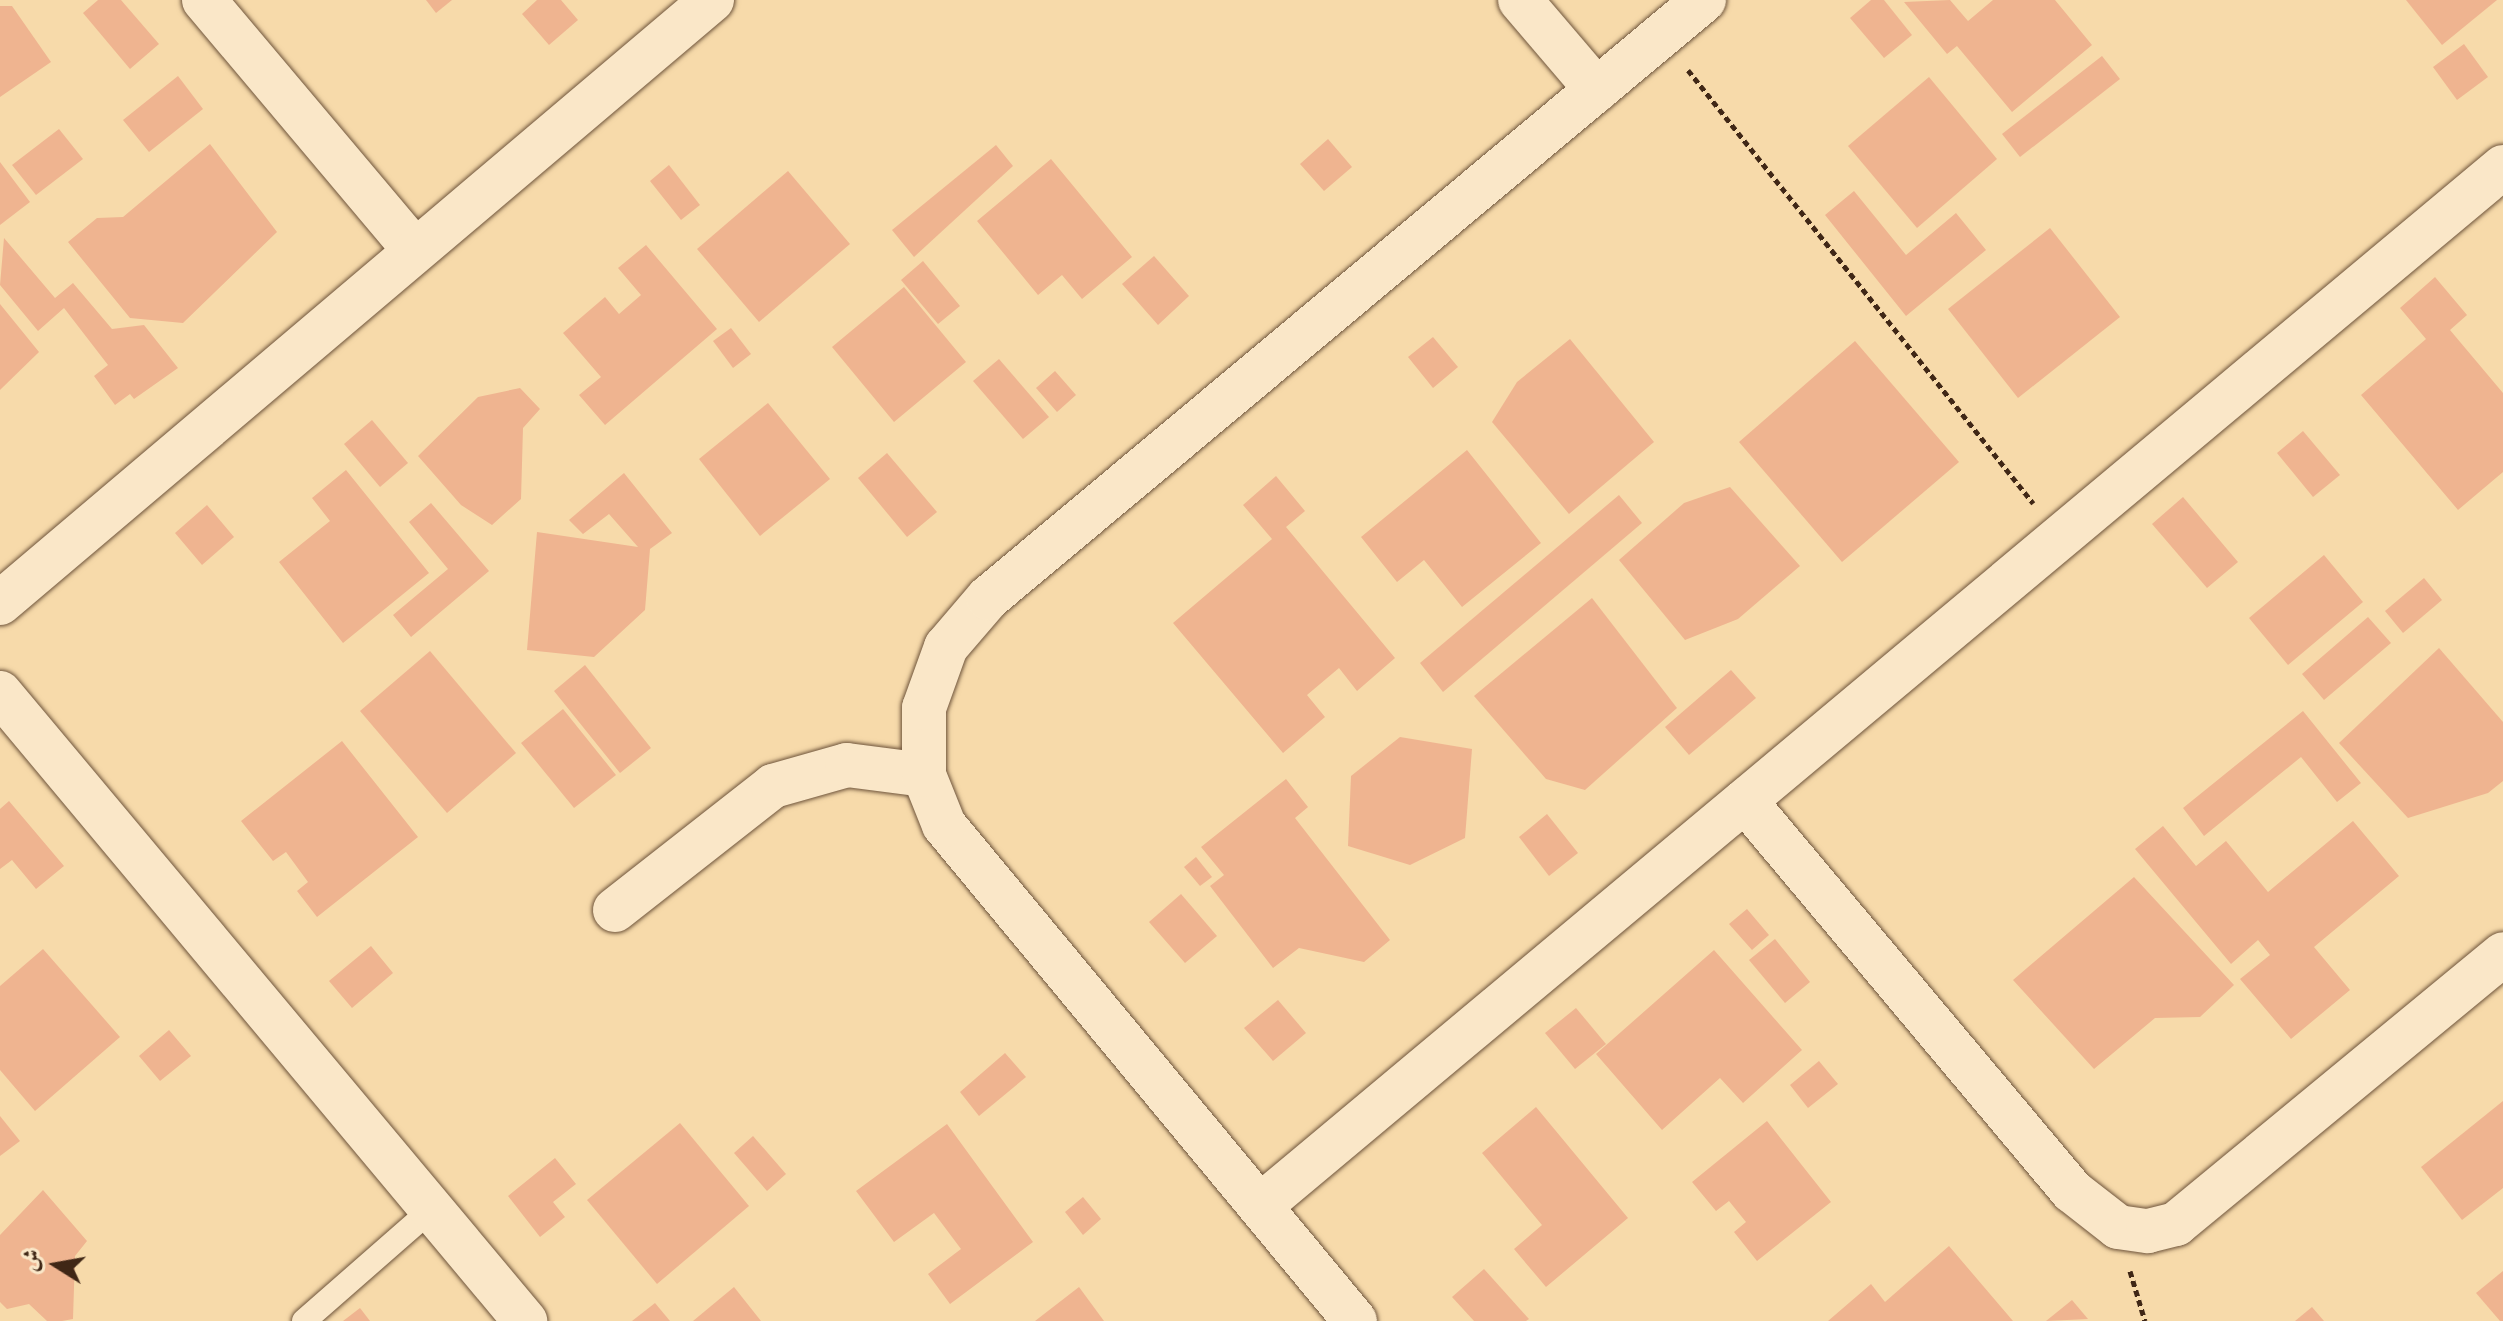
<!DOCTYPE html>
<meta charset="utf-8">
<style>
body{margin:0}
#map{position:relative;width:2503px;height:1321px;overflow:hidden;background:#f7daaa;font-family:"Old Standard TT",Amiri,serif}
div>[style]{position:absolute}
[style*='--x']{left:calc(var(--x)*1px);top:calc(var(--y)*1px);width:calc(var(--w)*1px);rotate:calc(var(--a)*1deg)}
.building>*{inset:0;background:#efb490}
.path>*{height:5px;margin-top:-2.5px;transform-origin:0;background:repeating-linear-gradient(90deg,#402716 0 6px,transparent 0 10px)}
.roads{filter:drop-shadow(0 0 2px #6e543b) drop-shadow(0 0 2px #6e543b)}
.service>*{height:24px;margin:-12px;padding:0 12px;transform-origin:12px;border-radius:12px;background:#fae7c8}
.minor>*{height:44px;margin:-22px;padding:0 22px;transform-origin:22px;border-radius:22px;background:#fae7c8}
span{translate:-50% -50%;white-space:nowrap;text-align:center;line-height:1.15;-webkit-text-stroke:7px #fae7c8;paint-order:stroke}
.north{position:absolute;left:16px;top:1225px;width:80px;height:80px;-webkit-text-stroke:6px #fae7c8;paint-order:stroke;rotate:281deg;font-size:22px;font-weight:700;line-height:32px;text-align:center;color:#402716}
.north::after{content:'';display:block;margin:auto;width:28px;height:36px;background:#402716;clip-path:polygon(50% 0,100% 100%,50% 72%,0 100%)}
</style>
<div id="map">
<div class="building">
<i style="clip-path:polygon(98px 0,121px 0,159px 44px,130px 69px,83px 13px)"></i>
<i style="clip-path:polygon(426px 0,452px 0,436px 13px)"></i>
<i style="clip-path:polygon(537px 0,561px 0,578px 20px,549px 45px,522px 14px)"></i>
<i style="clip-path:polygon(1871px 0,1884px 0,1912px 35px,1884px 58px,1850px 18px)"></i>
<i style="clip-path:polygon(1950px 0,1968px 21px,1993px 0,2055px 0,2092px 45px,2012px 112px,1957px 46px,1947px 54px,1904px 2px)"></i>
<i style="clip-path:polygon(2406px 0,2497px 0,2442px 45px)"></i>
<i style="clip-path:polygon(0 6px,12px 6px,51px 62px,0 97px)"></i>
<i style="clip-path:polygon(2464px 44px,2488px 77px,2457px 100px,2433px 67px)"></i>
<i style="clip-path:polygon(2102px 56px,2120px 79px,2020px 157px,2002px 134px)"></i>
<i style="clip-path:polygon(178px 76px,203px 109px,149px 152px,123px 120px)"></i>
<i style="clip-path:polygon(1929px 77px,1997px 159px,1917px 228px,1848px 146px)"></i>
<i style="clip-path:polygon(59px 129px,83px 159px,36px 195px,12px 165px)"></i>
<i style="clip-path:polygon(1328px 139px,1352px 167px,1324px 191px,1300px 164px)"></i>
<i style="clip-path:polygon(210px 144px,277px 232px,183px 323px,130px 318px,68px 242px,97px 218px,123px 217px)"></i>
<i style="clip-path:polygon(996px 145px,1013px 166px,914px 257px,892px 230px)"></i>
<i style="clip-path:polygon(1051px 159px,1132px 257px,1082px 299px,1062px 275px,1038px 295px,977px 221px)"></i>
<i style="clip-path:polygon(0 162px,30px 202px,0 225px)"></i>
<i style="clip-path:polygon(669px 165px,700px 205px,681px 220px,650px 181px)"></i>
<i style="clip-path:polygon(788px 171px,850px 244px,759px 322px,697px 249px)"></i>
<i style="clip-path:polygon(1854px 191px,1906px 255px,1956px 213px,1986px 250px,1906px 316px,1825px 215px)"></i>
<i style="clip-path:polygon(2050px 228px,2120px 317px,2018px 398px,1948px 309px)"></i>
<i style="clip-path:polygon(4px 238px,55px 298px,73px 283px,112px 329px,144px 325px,178px 368px,134px 399px,130px 394px,115px 405px,94px 376px,108px 365px,64px 308px,38px 331px,0 285px)"></i>
<i style="clip-path:polygon(646px 245px,717px 329px,605px 425px,579px 395px,601px 377px,563px 333px,605px 297px,619px 314px,641px 295px,618px 268px)"></i>
<i style="clip-path:polygon(1154px 256px,1189px 296px,1158px 325px,1122px 284px)"></i>
<i style="clip-path:polygon(923px 261px,960px 306px,938px 324px,901px 280px)"></i>
<i style="clip-path:polygon(2435px 277px,2467px 315px,2450px 330px,2503px 393px,2503px 472px,2458px 510px,2361px 395px,2426px 339px,2400px 308px)"></i>
<i style="clip-path:polygon(904px 287px,966px 362px,894px 422px,832px 347px)"></i>
<i style="clip-path:polygon(0 304px,39px 352px,0 390px)"></i>
<i style="clip-path:polygon(731px 328px,751px 354px,733px 368px,713px 341px)"></i>
<i style="clip-path:polygon(1433px 337px,1458px 367px,1433px 388px,1408px 357px)"></i>
<i style="clip-path:polygon(1570px 339px,1654px 442px,1569px 514px,1492px 422px,1517px 382px)"></i>
<i style="clip-path:polygon(1855px 341px,1959px 462px,1842px 562px,1739px 442px)"></i>
<i style="clip-path:polygon(999px 359px,1049px 417px,1023px 439px,973px 381px)"></i>
<i style="clip-path:polygon(1055px 371px,1076px 395px,1057px 412px,1036px 388px)"></i>
<i style="clip-path:polygon(520px 388px,540px 409px,523px 428px,521px 499px,492px 525px,461px 505px,418px 456px,478px 397px)"></i>
<i style="clip-path:polygon(768px 403px,830px 479px,760px 536px,699px 459px)"></i>
<i style="clip-path:polygon(372px 420px,408px 463px,380px 487px,344px 444px)"></i>
<i style="clip-path:polygon(2303px 431px,2340px 475px,2313px 497px,2277px 453px)"></i>
<i style="clip-path:polygon(1467px 450px,1541px 543px,1462px 607px,1424px 560px,1397px 582px,1361px 537px)"></i>
<i style="clip-path:polygon(887px 453px,937px 512px,907px 537px,858px 478px)"></i>
<i style="clip-path:polygon(346px 470px,429px 573px,343px 643px,279px 562px,330px 521px,312px 498px)"></i>
<i style="clip-path:polygon(624px 473px,672px 533px,650px 549px,645px 610px,594px 657px,527px 650px,537px 532px,638px 547px,609px 514px,583px 534px,569px 520px)"></i>
<i style="clip-path:polygon(1276px 476px,1305px 511px,1286px 527px,1395px 658px,1357px 691px,1339px 668px,1307px 695px,1325px 717px,1283px 753px,1173px 623px,1272px 539px,1243px 505px)"></i>
<i style="clip-path:polygon(1730px 487px,1800px 566px,1738px 619px,1685px 640px,1619px 560px,1684px 503px)"></i>
<i style="clip-path:polygon(1619px 495px,1642px 523px,1443px 692px,1420px 663px)"></i>
<i style="clip-path:polygon(2183px 497px,2238px 562px,2207px 588px,2152px 524px)"></i>
<i style="clip-path:polygon(431px 503px,489px 571px,411px 637px,393px 615px,448px 569px,409px 522px)"></i>
<i style="clip-path:polygon(207px 505px,234px 537px,202px 565px,175px 533px)"></i>
<i style="clip-path:polygon(2324px 555px,2363px 602px,2288px 665px,2249px 618px)"></i>
<i style="clip-path:polygon(2424px 578px,2442px 600px,2403px 633px,2385px 611px)"></i>
<i style="clip-path:polygon(1592px 598px,1677px 708px,1585px 790px,1546px 779px,1474px 696px)"></i>
<i style="clip-path:polygon(2368px 617px,2391px 643px,2324px 700px,2302px 674px)"></i>
<i style="clip-path:polygon(2439px 648px,2503px 722px,2503px 781px,2488px 793px,2408px 818px,2339px 743px)"></i>
<i style="clip-path:polygon(430px 651px,516px 753px,447px 813px,360px 711px)"></i>
<i style="clip-path:polygon(585px 665px,651px 748px,620px 773px,554px 691px)"></i>
<i style="clip-path:polygon(1731px 670px,1756px 698px,1689px 755px,1665px 727px)"></i>
<i style="clip-path:polygon(563px 709px,616px 775px,574px 808px,521px 743px)"></i>
<i style="clip-path:polygon(2303px 711px,2361px 783px,2337px 802px,2301px 757px,2204px 836px,2183px 808px)"></i>
<i style="clip-path:polygon(1400px 737px,1472px 749px,1465px 838px,1410px 865px,1348px 846px,1351px 776px)"></i>
<i style="clip-path:polygon(342px 741px,418px 837px,317px 917px,297px 891px,308px 882px,286px 852px,273px 861px,241px 821px)"></i>
<i style="clip-path:polygon(1286px 779px,1308px 807px,1295px 818px,1390px 940px,1364px 962px,1299px 948px,1273px 968px,1210px 886px,1224px 875px,1201px 847px)"></i>
<i style="clip-path:polygon(9px 801px,64px 866px,36px 889px,12px 860px,0 869px,0 809px)"></i>
<i style="clip-path:polygon(1547px 814px,1578px 853px,1549px 876px,1519px 837px)"></i>
<i style="clip-path:polygon(2353px 821px,2399px 876px,2314px 947px,2350px 990px,2291px 1039px,2240px 979px,2270px 955px,2258px 940px,2231px 964px,2135px 849px,2163px 826px,2196px 866px,2226px 841px,2268px 892px)"></i>
<i style="clip-path:polygon(1196px 857px,1212px 877px,1200px 886px,1184px 867px)"></i>
<i style="clip-path:polygon(2134px 877px,2234px 985px,2200px 1017px,2155px 1018px,2094px 1069px,2013px 980px)"></i>
<i style="clip-path:polygon(1181px 894px,1217px 936px,1185px 963px,1149px 922px)"></i>
<i style="clip-path:polygon(1747px 909px,1769px 935px,1752px 950px,1729px 924px)"></i>
<i style="clip-path:polygon(1775px 939px,1810px 982px,1785px 1003px,1749px 960px)"></i>
<i style="clip-path:polygon(371px 946px,393px 973px,352px 1008px,329px 981px)"></i>
<i style="clip-path:polygon(43px 949px,120px 1037px,35px 1111px,0 1070px,0 986px)"></i>
<i style="clip-path:polygon(1714px 950px,1802px 1050px,1743px 1103px,1720px 1078px,1662px 1130px,1596px 1054px)"></i>
<i style="clip-path:polygon(1278px 1000px,1306px 1033px,1273px 1061px,1244px 1028px)"></i>
<i style="clip-path:polygon(1576px 1008px,1606px 1044px,1575px 1069px,1545px 1033px)"></i>
<i style="clip-path:polygon(169px 1030px,191px 1056px,160px 1081px,139px 1056px)"></i>
<i style="clip-path:polygon(1005px 1053px,1026px 1077px,979px 1116px,960px 1092px)"></i>
<i style="clip-path:polygon(1819px 1061px,1838px 1084px,1808px 1108px,1790px 1085px)"></i>
<i style="clip-path:polygon(2503px 1101px,2503px 1188px,2462px 1220px,2421px 1167px)"></i>
<i style="clip-path:polygon(1536px 1107px,1628px 1218px,1546px 1287px,1514px 1249px,1542px 1225px,1482px 1153px)"></i>
<i style="clip-path:polygon(0 1116px,20px 1141px,0 1156px)"></i>
<i style="clip-path:polygon(1767px 1121px,1831px 1202px,1757px 1261px,1734px 1232px,1746px 1222px,1729px 1201px,1716px 1211px,1692px 1182px)"></i>
<i style="clip-path:polygon(680px 1123px,749px 1206px,657px 1284px,587px 1200px)"></i>
<i style="clip-path:polygon(947px 1124px,1033px 1242px,950px 1304px,928px 1274px,961px 1249px,934px 1213px,894px 1242px,856px 1191px)"></i>
<i style="clip-path:polygon(753px 1136px,786px 1174px,767px 1191px,734px 1153px)"></i>
<i style="clip-path:polygon(555px 1158px,576px 1184px,553px 1202px,565px 1217px,540px 1237px,508px 1196px)"></i>
<i style="clip-path:polygon(43px 1190px,87px 1241px,75px 1256px,73px 1319px,62px 1321px,47px 1321px,29px 1304px,7px 1309px,0 1302px,0 1235px)"></i>
<i style="clip-path:polygon(1083px 1197px,1101px 1219px,1083px 1235px,1065px 1212px)"></i>
<i style="clip-path:polygon(1949px 1246px,2013px 1321px,1828px 1321px,1871px 1284px,1885px 1302px)"></i>
<i style="clip-path:polygon(1484px 1269px,1529px 1319px,1526px 1321px,1474px 1321px,1452px 1297px)"></i>
<i style="clip-path:polygon(2503px 1271px,2503px 1321px,2500px 1321px,2476px 1293px)"></i>
<i style="clip-path:polygon(734px 1287px,761px 1321px,693px 1321px)"></i>
<i style="clip-path:polygon(1079px 1287px,1104px 1321px,1035px 1321px)"></i>
<i style="clip-path:polygon(2072px 1300px,2088px 1319px,2046px 1321px)"></i>
<i style="clip-path:polygon(655px 1303px,670px 1321px,632px 1321px)"></i>
<i style="clip-path:polygon(2312px 1307px,2324px 1321px,2295px 1321px)"></i>
<i style="clip-path:polygon(360px 1308px,370px 1321px,343px 1321px)"></i>
</div>
<div class="path">
<i style="--x:1688;--y:70;--w:554;--a:51.45"></i>
<i style="--x:2130;--y:1271;--w:52;--a:73.3"></i>
</div>
<div class="roads">
<div class="service">
<i style="--x:304;--y:1321;--w:170;--a:-41.2"></i>
</div>
<div class="minor">
<i style="--x:204;--y:0;--w:326;--a:49.9"></i>
<i style="--x:1520;--y:0;--w:118;--a:49.5"></i>
<i style="--x:0;--y:603;--w:933;--a:-40.26"></i>
<i style="--x:0;--y:693;--w:819;--a:50.1"></i>
<i style="--x:1745;--y:801;--w:509;--a:50.02"></i>
<i style="--x:2072;--y:1191;--w:58;--a:38"></i>
<i style="--x:2118;--y:1227;--w:30;--a:8"></i>
<i style="--x:2148;--y:1231;--w:29;--a:-14"></i>
<i style="--x:2176;--y:1224;--w:424;--a:-39.5"></i>
<i style="--x:615;--y:910;--w:201;--a:-38.1"></i>
<i style="--x:773;--y:786;--w:77;--a:-15.8"></i>
<i style="--x:847;--y:765;--w:78;--a:7.4"></i>
<i style="--x:1260;--y:1206;--w:1620;--a:-39.89"></i>
<i style="--x:1355;--y:1321;--w:644;--a:-129.65"></i>
<i style="--x:944;--y:825;--w:54;--a:-111.8"></i>
<i style="--x:924;--y:775;--w:67;--a:-90"></i>
<i style="--x:924;--y:708;--w:65;--a:-70.2"></i>
<i style="--x:946;--y:647;--w:65;--a:-49.4"></i>
<i style="--x:988;--y:598;--w:933;--a:-39.87"></i>
</div>
</div>
<div class="north">ش</div>
</div>
